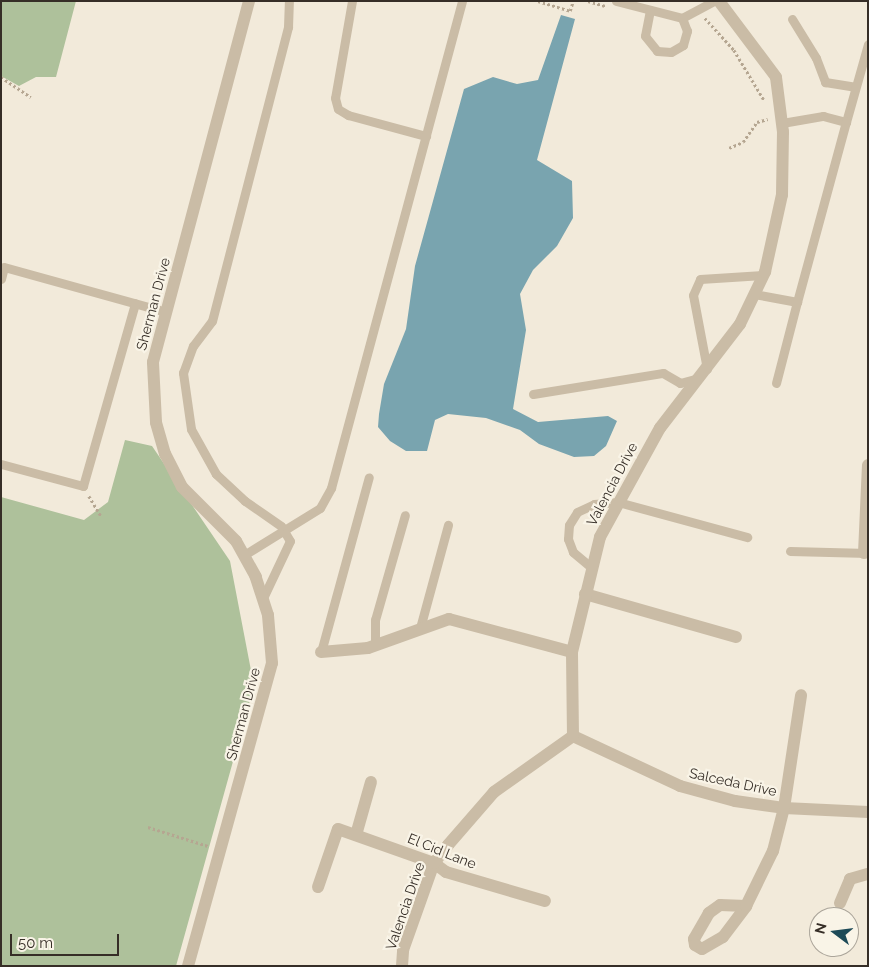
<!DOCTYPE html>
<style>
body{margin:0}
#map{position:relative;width:869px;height:967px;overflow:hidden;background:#f2eada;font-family:Raleway,sans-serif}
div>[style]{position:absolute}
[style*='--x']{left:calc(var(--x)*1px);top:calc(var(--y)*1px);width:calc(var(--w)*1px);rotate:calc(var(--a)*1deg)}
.green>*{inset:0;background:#aec19b}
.water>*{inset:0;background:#79a4af}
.path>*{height:2.5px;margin-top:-1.25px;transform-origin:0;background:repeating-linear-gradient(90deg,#b5a691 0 2.5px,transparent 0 5px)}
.service>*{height:9px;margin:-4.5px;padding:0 4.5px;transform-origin:4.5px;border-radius:4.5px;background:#cabca6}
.minor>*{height:12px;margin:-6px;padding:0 6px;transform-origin:6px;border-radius:6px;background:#cabca6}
span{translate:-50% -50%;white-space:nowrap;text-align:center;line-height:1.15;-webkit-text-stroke:4.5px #f9f4e7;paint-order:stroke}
.street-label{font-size:14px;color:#362e27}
.frame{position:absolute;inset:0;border:2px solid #362e27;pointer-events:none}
.north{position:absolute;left:809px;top:907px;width:50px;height:50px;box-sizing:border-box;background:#f9f4e7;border:1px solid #aba59a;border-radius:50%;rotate:285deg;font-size:14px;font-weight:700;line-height:20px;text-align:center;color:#362e27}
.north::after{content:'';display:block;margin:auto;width:18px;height:22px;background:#1d4a57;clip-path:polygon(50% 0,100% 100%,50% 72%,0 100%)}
.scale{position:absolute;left:10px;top:934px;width:109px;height:22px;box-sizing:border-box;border:2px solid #362e27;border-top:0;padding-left:6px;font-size:15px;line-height:18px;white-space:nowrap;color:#362e27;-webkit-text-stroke:4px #f9f4e7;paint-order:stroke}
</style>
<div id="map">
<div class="green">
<i style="clip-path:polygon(1px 1px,76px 1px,56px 77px,36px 77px,19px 86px,1px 76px)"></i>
<i style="clip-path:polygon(125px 440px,152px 446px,230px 561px,254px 686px,176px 966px,1px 966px,1px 497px,84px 520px,108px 502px)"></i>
</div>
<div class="water">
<i style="clip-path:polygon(561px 15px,575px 19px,537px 160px,572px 181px,573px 218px,557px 246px,533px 270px,520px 294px,526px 330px,513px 409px,538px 422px,608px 416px,617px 421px,606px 446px,594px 456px,574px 457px,539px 444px,520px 430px,486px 418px,448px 414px,435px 420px,427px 451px,406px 451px,390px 441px,378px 427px,379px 414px,384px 384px,406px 329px,415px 266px,464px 89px,493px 77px,517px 84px,538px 80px)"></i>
</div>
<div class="path">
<i style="--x:538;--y:1;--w:34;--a:17"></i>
<i style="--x:570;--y:11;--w:10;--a:-73"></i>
<i style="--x:588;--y:1;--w:19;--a:16"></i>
<i style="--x:705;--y:18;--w:43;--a:47.8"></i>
<i style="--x:734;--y:50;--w:58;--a:59"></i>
<i style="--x:1;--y:77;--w:36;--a:34"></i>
<i style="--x:729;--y:148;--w:15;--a:-23"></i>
<i style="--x:743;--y:142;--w:24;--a:-55"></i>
<i style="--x:757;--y:122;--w:11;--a:-15"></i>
<i style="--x:89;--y:496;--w:23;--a:59"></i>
<i style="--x:148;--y:827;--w:63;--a:17.6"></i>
</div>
<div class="service">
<i style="--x:352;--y:1;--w:98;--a:99.9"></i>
<i style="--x:335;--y:98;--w:11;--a:75"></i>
<i style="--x:338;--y:109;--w:12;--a:31"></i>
<i style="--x:348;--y:115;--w:81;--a:15.1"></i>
<i style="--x:616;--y:1;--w:68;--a:14.4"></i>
<i style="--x:682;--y:18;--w:36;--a:-28"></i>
<i style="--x:650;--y:10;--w:26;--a:101"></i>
<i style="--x:645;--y:36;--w:19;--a:51"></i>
<i style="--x:657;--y:51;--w:14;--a:4"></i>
<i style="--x:671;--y:52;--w:14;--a:-30"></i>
<i style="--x:683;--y:45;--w:15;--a:-74"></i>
<i style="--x:687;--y:31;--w:14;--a:-111"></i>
<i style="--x:792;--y:19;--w:46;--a:58.4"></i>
<i style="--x:816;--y:58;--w:26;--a:69"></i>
<i style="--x:825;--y:82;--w:30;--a:9"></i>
<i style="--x:782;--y:123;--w:42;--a:-9.7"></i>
<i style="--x:823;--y:116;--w:24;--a:15"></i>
<i style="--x:846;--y:122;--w:81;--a:-74.2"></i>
<i style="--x:1;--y:279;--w:12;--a:-76"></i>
<i style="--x:4;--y:267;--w:168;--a:15.5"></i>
<i style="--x:754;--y:294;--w:44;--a:10.5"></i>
<i style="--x:797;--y:302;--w:187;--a:-74.8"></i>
<i style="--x:707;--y:369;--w:75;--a:-100.7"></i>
<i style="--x:693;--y:295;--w:17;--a:-66"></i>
<i style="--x:700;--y:279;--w:63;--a:-3.6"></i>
<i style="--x:776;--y:383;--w:84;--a:-75.5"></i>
<i style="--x:533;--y:394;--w:132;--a:-9.2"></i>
<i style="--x:663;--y:373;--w:20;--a:30"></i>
<i style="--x:680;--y:383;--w:20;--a:-15"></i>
<i style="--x:1;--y:464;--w:85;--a:15"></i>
<i style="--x:83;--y:486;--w:190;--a:-74.1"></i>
<i style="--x:790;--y:551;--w:78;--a:1.5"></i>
<i style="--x:244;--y:555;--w:89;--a:-31.7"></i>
<i style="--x:320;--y:508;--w:23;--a:-61"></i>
<i style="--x:331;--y:488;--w:504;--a:-74.94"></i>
<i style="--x:592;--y:568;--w:25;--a:-140"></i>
<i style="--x:573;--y:552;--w:14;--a:-111"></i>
<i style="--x:568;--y:539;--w:14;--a:-86"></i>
<i style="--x:569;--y:525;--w:15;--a:-58"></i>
<i style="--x:577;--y:512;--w:19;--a:-25"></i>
<i style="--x:594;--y:504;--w:24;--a:-5"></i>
<i style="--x:618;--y:502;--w:134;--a:15.2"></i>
<i style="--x:263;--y:598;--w:63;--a:-64.7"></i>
<i style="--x:290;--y:541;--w:17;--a:-121"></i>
<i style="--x:281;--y:526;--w:44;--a:-145.2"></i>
<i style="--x:245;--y:501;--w:40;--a:-137"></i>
<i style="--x:216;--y:474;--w:51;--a:-119.1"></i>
<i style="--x:191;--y:429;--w:57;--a:-98.1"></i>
<i style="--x:183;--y:373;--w:29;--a:-70"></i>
<i style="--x:193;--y:346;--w:31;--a:-53"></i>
<i style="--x:212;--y:321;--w:304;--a:-75.5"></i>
<i style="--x:288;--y:27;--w:26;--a:-88"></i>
<i style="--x:420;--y:628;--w:107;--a:-74.8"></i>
<i style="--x:375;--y:645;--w:25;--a:-90"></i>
<i style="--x:375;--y:620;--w:109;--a:-74.1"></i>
<i style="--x:321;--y:652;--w:181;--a:-74.7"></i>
</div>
<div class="minor">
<i style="--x:864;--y:553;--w:88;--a:-87.4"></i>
<i style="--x:585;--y:594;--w:157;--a:15.9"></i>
<i style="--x:321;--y:652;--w:47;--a:-4.9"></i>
<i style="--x:368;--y:648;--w:86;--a:-19.7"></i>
<i style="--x:449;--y:619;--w:127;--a:15"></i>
<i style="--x:573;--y:736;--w:118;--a:25"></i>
<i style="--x:680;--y:786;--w:57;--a:15.3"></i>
<i style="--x:735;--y:801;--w:49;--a:8.1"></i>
<i style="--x:784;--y:808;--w:84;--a:2.7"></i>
<i style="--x:356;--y:835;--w:55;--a:-74.2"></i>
<i style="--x:318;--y:887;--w:61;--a:-71"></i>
<i style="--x:338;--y:829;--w:102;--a:19.5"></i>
<i style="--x:434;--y:863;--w:15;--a:37"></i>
<i style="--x:446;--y:872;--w:103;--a:16.3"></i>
<i style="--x:840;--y:903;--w:26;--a:-67"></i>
<i style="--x:850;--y:879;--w:19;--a:-16"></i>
<i style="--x:746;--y:906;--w:26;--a:-178"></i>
<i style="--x:720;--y:905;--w:14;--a:144"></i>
<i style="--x:709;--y:913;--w:30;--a:120"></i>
<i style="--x:694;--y:939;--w:6;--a:81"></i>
<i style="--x:695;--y:945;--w:8;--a:30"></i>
<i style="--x:702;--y:949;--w:24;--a:-30"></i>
<i style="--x:723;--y:937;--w:39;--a:-53"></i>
<i style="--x:746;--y:906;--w:61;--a:-63.9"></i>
<i style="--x:773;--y:851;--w:44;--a:-75.7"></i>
<i style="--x:784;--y:808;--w:114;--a:-81.4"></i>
<i style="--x:188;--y:966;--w:314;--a:-74.5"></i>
<i style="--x:272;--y:663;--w:48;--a:-94.8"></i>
<i style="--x:268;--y:615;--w:40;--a:-108"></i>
<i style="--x:256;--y:577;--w:41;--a:-119.1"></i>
<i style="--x:236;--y:541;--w:76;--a:-135"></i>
<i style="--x:182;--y:487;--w:37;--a:-117"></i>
<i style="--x:165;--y:454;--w:33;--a:-106"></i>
<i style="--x:156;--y:422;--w:60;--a:-92.9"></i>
<i style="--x:153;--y:362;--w:374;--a:-75.1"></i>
<i style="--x:402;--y:966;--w:16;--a:-86"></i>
<i style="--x:403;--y:950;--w:92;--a:-70.4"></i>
<i style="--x:434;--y:863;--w:23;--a:-52"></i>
<i style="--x:448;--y:845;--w:70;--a:-49"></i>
<i style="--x:494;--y:792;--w:97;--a:-35.3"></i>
<i style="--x:573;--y:736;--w:84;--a:-90.7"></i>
<i style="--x:572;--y:652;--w:118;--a:-76.3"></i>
<i style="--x:600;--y:537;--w:124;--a:-61.2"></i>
<i style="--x:660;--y:428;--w:131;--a:-52.4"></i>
<i style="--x:740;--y:324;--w:58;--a:-64.3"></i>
<i style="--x:765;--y:272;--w:79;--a:-77.6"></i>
<i style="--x:782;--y:195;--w:63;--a:-89.1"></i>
<i style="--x:783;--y:132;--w:55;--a:-97.3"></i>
<i style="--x:776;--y:77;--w:95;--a:-126.9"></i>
</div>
<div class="street-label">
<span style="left:153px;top:304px;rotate:-75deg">Sherman Drive</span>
<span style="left:612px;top:484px;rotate:-62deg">Valencia Drive</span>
<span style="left:243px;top:714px;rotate:-75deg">Sherman Drive</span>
<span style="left:733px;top:782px;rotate:12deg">Salceda Drive</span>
<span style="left:442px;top:851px;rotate:22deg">El Cid Lane</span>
<span style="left:405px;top:906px;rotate:-71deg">Valencia Drive</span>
</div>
<div class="frame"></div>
<div class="north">N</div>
<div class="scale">50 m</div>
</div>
